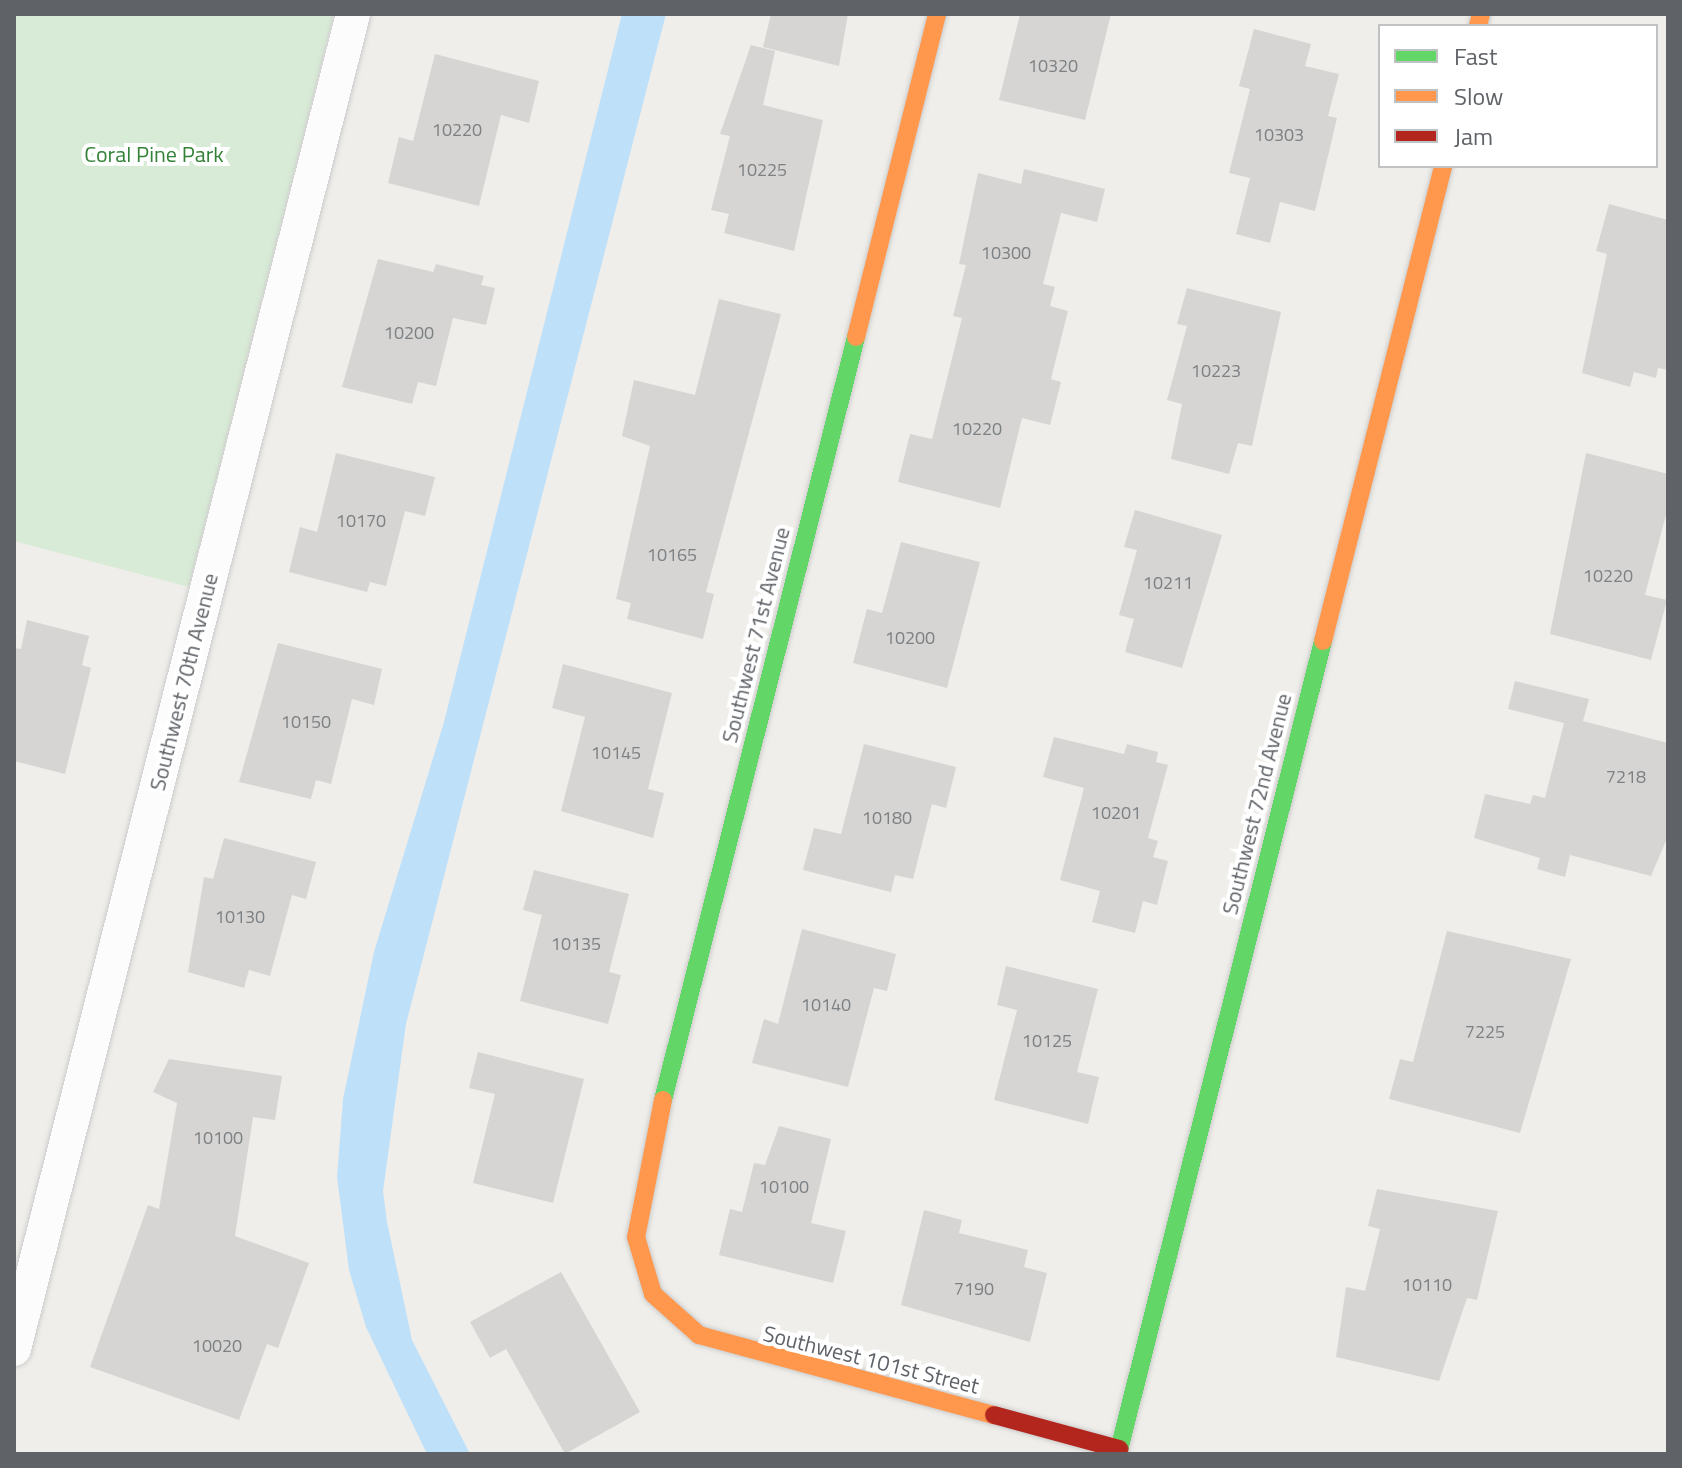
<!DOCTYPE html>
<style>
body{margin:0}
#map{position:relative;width:1682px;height:1468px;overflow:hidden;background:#efeeea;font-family:"Titillium Web",sans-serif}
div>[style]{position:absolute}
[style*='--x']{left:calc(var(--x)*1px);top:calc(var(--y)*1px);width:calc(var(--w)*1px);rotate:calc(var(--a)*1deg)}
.green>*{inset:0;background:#d8ebd6}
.water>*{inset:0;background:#bfe0f9}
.building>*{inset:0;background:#d6d5d3}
.roads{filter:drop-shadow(0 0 2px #cbcccc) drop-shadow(0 0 2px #cbcccc)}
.street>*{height:34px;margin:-17px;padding:0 17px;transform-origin:17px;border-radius:17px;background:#fdfcfc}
.fast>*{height:18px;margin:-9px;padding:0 9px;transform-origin:9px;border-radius:9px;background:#63d668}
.slow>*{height:18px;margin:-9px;padding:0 9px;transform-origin:9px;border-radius:9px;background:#ff974d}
.jam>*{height:18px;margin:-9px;padding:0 9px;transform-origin:9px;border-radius:9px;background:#b3261e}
span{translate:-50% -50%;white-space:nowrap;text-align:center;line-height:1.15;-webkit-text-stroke:8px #fff;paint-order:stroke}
.number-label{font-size:18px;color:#7e8184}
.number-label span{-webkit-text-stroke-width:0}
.park-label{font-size:22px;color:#348238}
.street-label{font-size:22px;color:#5f6368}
.frame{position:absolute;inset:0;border:16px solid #5f6368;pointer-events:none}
.legend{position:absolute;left:1378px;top:24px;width:280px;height:144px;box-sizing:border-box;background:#fff;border:2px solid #bfc1c3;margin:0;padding:10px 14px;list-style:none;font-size:24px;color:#5f6368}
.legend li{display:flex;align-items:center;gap:16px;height:40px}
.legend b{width:40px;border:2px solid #bfc1c3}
</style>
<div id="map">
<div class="green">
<i style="clip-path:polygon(14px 14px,334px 14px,189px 587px,14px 541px)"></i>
</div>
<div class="water">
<i style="clip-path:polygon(622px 14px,666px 14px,406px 1024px,383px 1191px,387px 1222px,412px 1340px,470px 1454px,427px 1454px,366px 1327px,349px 1270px,337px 1177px,343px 1099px,374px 952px,444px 722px)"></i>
</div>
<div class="building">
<i style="clip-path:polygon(771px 14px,848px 14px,839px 66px,763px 47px)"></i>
<i style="clip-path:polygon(1020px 14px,1111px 14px,1085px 120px,999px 100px)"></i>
<i style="clip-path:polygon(1254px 29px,1311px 44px,1305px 66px,1339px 74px,1328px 116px,1337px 118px,1315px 211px,1280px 202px,1270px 243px,1236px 234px,1250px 178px,1229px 173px,1250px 89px,1239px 86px)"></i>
<i style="clip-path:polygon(751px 45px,775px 51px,763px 105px,823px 120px,794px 251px,724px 233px,729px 214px,711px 210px,730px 136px,720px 134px)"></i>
<i style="clip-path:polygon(435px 54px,539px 81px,529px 123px,501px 115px,479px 206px,388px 183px,399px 137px,413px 141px)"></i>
<i style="clip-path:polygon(1024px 169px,1105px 189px,1097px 222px,1061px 213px,1043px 284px,1055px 287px,1050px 306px,1068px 311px,1051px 379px,1061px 382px,1050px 425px,1022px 418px,1000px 508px,898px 482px,910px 434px,932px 439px,962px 318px,953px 316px,966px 265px,959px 264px,978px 173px,1021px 184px)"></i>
<i style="clip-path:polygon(1609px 204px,1668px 220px,1668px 370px,1658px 368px,1656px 378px,1634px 372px,1630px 387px,1582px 373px,1607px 254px,1596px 251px)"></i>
<i style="clip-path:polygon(378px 259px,433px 272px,436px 264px,484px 276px,481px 285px,495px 288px,486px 325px,453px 318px,436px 386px,418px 382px,412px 404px,342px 387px)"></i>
<i style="clip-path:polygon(1187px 288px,1281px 312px,1252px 446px,1238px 443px,1229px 474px,1171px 459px,1182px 404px,1167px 400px,1187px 326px,1177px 324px)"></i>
<i style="clip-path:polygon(719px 299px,781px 314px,706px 592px,714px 594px,703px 639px,627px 619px,631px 603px,616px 599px,650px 446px,622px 436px,634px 380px,695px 395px)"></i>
<i style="clip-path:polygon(336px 453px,435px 477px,425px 516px,405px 511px,386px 586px,370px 582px,367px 592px,289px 572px,300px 527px,317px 532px)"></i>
<i style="clip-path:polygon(1586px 453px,1668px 474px,1668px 507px,1645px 595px,1667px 600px,1651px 660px,1550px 634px)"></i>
<i style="clip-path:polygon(1135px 510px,1222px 535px,1182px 668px,1125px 652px,1134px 619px,1119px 615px,1137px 550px,1124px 547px)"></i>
<i style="clip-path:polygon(901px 542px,980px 562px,947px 688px,853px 663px,867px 609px,882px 613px)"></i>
<i style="clip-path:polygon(27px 620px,89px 636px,82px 665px,91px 668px,65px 774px,14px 761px,14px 648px,21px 649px)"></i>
<i style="clip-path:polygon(278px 643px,382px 669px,374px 705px,352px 699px,331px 784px,316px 780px,311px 799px,239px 782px)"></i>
<i style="clip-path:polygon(563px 664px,672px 693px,648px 789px,664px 793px,653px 838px,561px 811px,585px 717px,552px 708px)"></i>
<i style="clip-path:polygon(1515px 681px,1589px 699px,1583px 721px,1668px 743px,1668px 836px,1651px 876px,1570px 855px,1565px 877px,1537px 869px,1540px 858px,1474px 838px,1485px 794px,1530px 804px,1533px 795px,1545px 798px,1564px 723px,1508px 709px)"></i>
<i style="clip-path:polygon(1054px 737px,1124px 754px,1127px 744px,1158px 752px,1156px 762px,1168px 765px,1148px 838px,1158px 841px,1153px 857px,1168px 861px,1157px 905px,1143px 901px,1135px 933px,1092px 922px,1100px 891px,1060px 880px,1084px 788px,1043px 777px)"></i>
<i style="clip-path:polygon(864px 744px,956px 767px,946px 808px,932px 804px,913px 879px,895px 875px,891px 892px,803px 870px,814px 828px,841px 834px)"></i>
<i style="clip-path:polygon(224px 838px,316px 862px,306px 899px,292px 895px,270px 976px,249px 970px,244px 988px,188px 972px,204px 877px,213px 879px)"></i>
<i style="clip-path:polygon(534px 870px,629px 894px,609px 972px,621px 975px,608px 1024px,520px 1001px,542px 915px,523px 910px)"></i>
<i style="clip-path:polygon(802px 929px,896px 954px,887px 991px,874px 988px,848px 1087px,752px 1063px,764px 1019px,778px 1024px)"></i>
<i style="clip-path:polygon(1447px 931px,1571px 959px,1520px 1133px,1389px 1099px,1400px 1059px,1413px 1062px)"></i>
<i style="clip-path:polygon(1006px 966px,1098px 989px,1077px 1072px,1099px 1077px,1088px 1124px,994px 1100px,1017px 1010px,997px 1005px)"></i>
<i style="clip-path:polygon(478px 1052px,584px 1079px,553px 1203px,473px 1183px,495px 1094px,469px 1088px)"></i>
<i style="clip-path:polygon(169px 1059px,282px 1076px,275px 1120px,253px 1117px,235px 1236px,309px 1263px,278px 1348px,267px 1344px,239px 1420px,90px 1367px,148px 1205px,159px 1209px,177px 1103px,153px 1092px)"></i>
<i style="clip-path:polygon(779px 1126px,831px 1139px,811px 1223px,846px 1231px,833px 1283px,719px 1255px,730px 1209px,742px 1212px,754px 1163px,765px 1165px)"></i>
<i style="clip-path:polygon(1377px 1189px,1498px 1211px,1477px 1300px,1467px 1298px,1439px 1381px,1336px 1357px,1346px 1287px,1365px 1291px,1380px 1229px,1368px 1226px)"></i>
<i style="clip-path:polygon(924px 1210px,962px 1220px,959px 1233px,1028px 1250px,1024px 1267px,1047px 1273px,1030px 1342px,901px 1305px)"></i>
<i style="clip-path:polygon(561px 1272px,640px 1412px,565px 1454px,506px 1349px,490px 1358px,470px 1322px)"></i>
</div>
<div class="roads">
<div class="street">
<i style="--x:14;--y:1349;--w:1377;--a:-75.75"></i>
</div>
<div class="fast">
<i style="--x:663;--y:1100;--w:787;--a:-75.8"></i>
<i style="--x:1118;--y:1454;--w:838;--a:-75.85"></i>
</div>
<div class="slow">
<i style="--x:1478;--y:26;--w:12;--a:-76"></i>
<i style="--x:856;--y:337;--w:333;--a:-75.9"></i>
<i style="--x:1323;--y:641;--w:490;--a:-75.8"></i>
<i style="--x:663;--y:1100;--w:140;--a:101.1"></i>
<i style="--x:636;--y:1237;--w:59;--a:73.4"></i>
<i style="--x:653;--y:1294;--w:62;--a:41.7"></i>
<i style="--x:699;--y:1335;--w:306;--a:15.2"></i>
</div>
<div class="jam">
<i style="--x:994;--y:1415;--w:130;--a:15.2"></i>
</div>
</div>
<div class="number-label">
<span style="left:1053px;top:66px">10320</span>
<span style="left:457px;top:130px">10220</span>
<span style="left:1279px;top:135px">10303</span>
<span style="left:762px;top:170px">10225</span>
<span style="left:1006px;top:253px">10300</span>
<span style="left:409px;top:333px">10200</span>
<span style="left:1216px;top:371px">10223</span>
<span style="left:977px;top:429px">10220</span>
<span style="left:361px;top:521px">10170</span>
<span style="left:672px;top:555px">10165</span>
<span style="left:1608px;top:576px">10220</span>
<span style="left:1168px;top:583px">10211</span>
<span style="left:910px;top:638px">10200</span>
<span style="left:306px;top:722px">10150</span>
<span style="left:616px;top:753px">10145</span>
<span style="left:1626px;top:777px">7218</span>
<span style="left:1116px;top:813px">10201</span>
<span style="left:887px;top:818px">10180</span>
<span style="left:240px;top:917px">10130</span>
<span style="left:576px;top:944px">10135</span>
<span style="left:826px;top:1005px">10140</span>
<span style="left:1485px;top:1032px">7225</span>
<span style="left:1047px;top:1041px">10125</span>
<span style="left:218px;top:1138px">10100</span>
<span style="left:784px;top:1187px">10100</span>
<span style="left:1427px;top:1285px">10110</span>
<span style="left:974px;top:1289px">7190</span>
<span style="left:217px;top:1346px">10020</span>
</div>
<div class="park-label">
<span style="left:154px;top:155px">Coral Pine Park</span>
</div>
<div class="street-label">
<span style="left:756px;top:635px;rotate:-76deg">Southwest 71st Avenue</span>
<span style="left:184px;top:682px;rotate:-76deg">Southwest 70th Avenue</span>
<span style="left:1257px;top:804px;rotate:-76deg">Southwest 72nd Avenue</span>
<span style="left:871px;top:1360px;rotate:14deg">Southwest 101st Street</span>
</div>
<div class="frame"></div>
<ul class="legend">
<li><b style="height:10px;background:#63d668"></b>Fast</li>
<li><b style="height:10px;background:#ff974d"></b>Slow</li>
<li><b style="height:10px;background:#b3261e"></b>Jam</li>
</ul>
</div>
